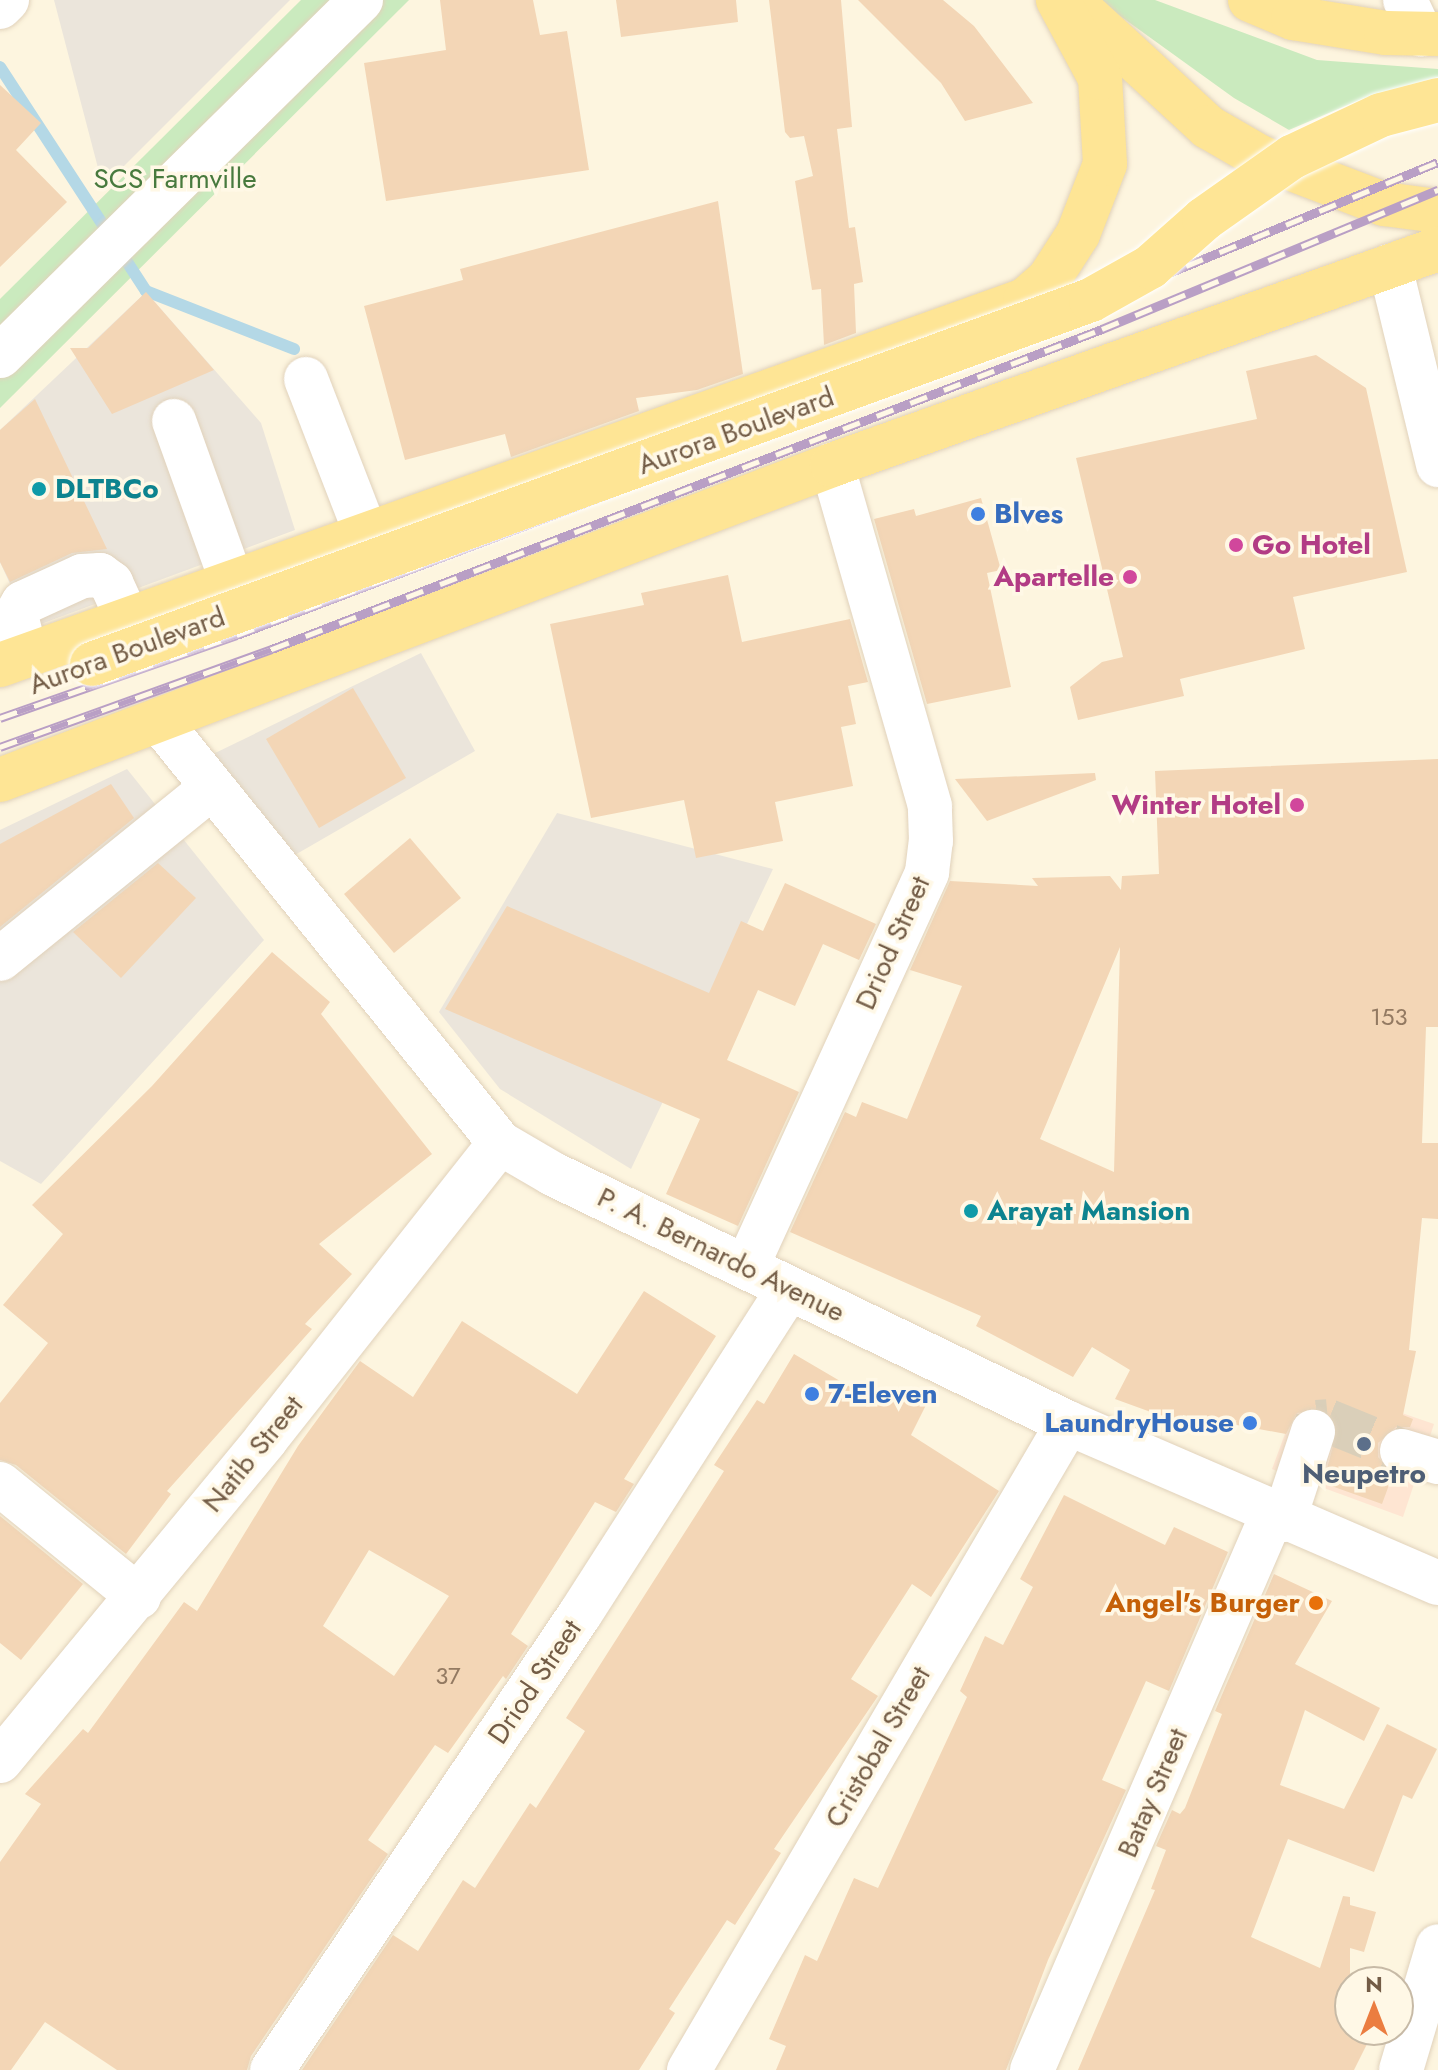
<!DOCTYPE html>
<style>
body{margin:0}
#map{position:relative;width:1438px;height:2070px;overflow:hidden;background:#fdf5df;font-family:Jost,sans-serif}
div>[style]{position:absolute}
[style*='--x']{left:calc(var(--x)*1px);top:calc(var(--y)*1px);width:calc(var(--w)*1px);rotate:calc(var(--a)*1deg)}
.commercial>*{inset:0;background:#fee5d2}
.industrial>*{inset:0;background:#ebe5db}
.green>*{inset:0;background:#caeabe}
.stream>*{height:12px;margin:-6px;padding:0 6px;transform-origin:6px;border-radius:6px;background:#b4d8e6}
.building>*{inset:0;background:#f3d6b6}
.minor-tunnel>*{height:44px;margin-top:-22px;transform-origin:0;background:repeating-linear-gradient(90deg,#dacfb9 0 44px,transparent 0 66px)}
.roads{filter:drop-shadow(0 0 2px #e1d2bb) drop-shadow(0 0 2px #e1d2bb)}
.minor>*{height:44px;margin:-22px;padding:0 22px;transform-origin:22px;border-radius:22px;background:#fff}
.major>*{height:44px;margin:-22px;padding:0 22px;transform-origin:22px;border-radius:22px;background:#fee595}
.rail>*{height:9px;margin-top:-4.5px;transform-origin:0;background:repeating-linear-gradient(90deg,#fff8e6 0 18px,#b99fc5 0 36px);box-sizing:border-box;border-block:2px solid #b99fc5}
.bridges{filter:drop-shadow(0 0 2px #fff) drop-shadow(0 0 2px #fff)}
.major-bridge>*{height:44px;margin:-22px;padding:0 22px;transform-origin:22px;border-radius:22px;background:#fee595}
.dots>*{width:22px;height:22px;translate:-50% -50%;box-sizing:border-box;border:4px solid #fff8e6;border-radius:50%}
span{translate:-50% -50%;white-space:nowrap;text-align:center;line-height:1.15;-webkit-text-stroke:7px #fff8e6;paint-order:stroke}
.number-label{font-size:24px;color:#937a62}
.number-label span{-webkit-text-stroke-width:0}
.park-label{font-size:28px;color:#487a3e}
.street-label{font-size:28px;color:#735c46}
.culture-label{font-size:28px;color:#0d838f;font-weight:700}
.left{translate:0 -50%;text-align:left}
.shop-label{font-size:28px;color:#366cbe;font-weight:700}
.right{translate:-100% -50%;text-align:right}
.hotel-label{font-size:28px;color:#b23c85;font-weight:700}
.service-label{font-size:28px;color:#4e5e75;font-weight:700}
.food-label{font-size:28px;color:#c56008;font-weight:700}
.north{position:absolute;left:1334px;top:1966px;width:80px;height:80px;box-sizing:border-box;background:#fff8e6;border:2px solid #c7baa6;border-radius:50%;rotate:0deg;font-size:22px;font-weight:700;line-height:32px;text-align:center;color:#735c46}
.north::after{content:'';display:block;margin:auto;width:28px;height:36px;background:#eb7d40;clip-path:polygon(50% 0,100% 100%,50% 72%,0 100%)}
</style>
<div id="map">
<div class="commercial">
<i style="clip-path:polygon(1305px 1380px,1434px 1424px,1403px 1517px,1272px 1469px)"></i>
</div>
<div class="industrial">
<i style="clip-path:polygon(54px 0,290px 0,103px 187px)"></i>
<i style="clip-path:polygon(146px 292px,261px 423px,295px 530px,30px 628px,0 562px,0 430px)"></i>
<i style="clip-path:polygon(421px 653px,475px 751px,281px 863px,211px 755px)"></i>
<i style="clip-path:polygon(127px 769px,264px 940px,41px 1184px,0 1161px,0 830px)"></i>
<i style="clip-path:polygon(557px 813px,773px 869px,631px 1169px,500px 1089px,439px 1012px)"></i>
</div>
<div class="green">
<i style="clip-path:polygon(301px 0,409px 0,0 408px,0 299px)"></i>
<i style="clip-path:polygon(1098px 0,1155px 0,1317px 60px,1438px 69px,1438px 77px,1362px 99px,1289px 130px,1234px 98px)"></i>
</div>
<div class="stream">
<i style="--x:0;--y:67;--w:267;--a:56.9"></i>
<i style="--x:146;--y:291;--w:159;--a:21.4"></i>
</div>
<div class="building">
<i style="clip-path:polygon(440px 0,533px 0,540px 35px,567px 31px,589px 170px,386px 201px,364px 63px,446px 50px)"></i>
<i style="clip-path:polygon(616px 0,736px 0,738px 22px,621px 37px)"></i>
<i style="clip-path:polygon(769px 0,841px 0,852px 127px,837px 129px,849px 228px,855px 227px,863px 282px,854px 284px,856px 333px,824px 345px,821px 289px,812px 290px,795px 181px,813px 176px,804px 136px,790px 138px,785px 132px)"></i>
<i style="clip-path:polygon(858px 0,943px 0,974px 26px,1033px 103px,965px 121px,941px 83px)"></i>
<i style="clip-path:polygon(0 85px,41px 123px,16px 150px,67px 202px,0 267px)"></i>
<i style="clip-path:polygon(718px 201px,743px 374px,697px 390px,636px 398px,639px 411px,511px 457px,505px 434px,405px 460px,364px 306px,463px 280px,460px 269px)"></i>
<i style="clip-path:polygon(146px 292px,214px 370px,112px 414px,70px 348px,88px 348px)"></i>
<i style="clip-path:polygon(1316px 355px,1366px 388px,1407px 572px,1293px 597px,1305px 649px,1180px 679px,1184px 696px,1078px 720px,1070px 687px,1102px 662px,1123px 657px,1076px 458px,1257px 419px,1246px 371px)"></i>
<i style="clip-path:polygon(35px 399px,107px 549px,72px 553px,10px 582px,0 562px,0 430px)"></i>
<i style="clip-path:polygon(981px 498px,1001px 570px,987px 573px,1011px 687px,927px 704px,874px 519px,914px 509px,916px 516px)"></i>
<i style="clip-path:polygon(728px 575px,742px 642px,850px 619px,868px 682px,848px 686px,856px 724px,841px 727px,853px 786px,775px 802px,783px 841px,696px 858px,684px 800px,591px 818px,550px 624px,644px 605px,641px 593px)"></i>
<i style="clip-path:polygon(353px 688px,406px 778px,319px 828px,266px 739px)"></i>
<i style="clip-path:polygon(evenodd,1438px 759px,1438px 1027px,1426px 1027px,1422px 1143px,1438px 1143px,1438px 1219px,1422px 1218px,1409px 1350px,1416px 1351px,1403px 1415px,1413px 1419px,1410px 1427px,1396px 1427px,1378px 1443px,1378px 1457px,1393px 1474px,1382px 1504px,1323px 1483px,1338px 1428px,1322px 1409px,1297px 1413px,1286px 1434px,1183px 1415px,1181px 1423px,1115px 1399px,1130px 1370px,1092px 1347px,1073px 1377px,976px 1326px,981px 1316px,790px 1232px,845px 1112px,856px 1117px,862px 1102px,907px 1119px,962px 986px,910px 970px,950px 881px,1038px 886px,1032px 878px,1110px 876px,1121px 890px,1122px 876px,1159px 874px,1155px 771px,1438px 759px,1120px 947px,1114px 1172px,1040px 1139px,1120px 947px)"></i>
<i style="clip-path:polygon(1095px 773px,1096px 780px,987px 821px,955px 779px)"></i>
<i style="clip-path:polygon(111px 784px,134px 818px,0 927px,0 844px)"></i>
<i style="clip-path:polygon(410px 838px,461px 898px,394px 953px,344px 894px)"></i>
<i style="clip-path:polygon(158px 863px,196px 898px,121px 978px,73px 932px)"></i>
<i style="clip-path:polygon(785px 883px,876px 924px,859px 960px,823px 944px,795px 1006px,758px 990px,727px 1060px,799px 1092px,738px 1226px,666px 1194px,700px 1119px,445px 1009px,507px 906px,709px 993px,741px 921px,763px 931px)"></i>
<i style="clip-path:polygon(272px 952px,330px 1002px,321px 1014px,432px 1154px,319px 1244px,352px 1274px,305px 1324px,312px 1329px,167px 1491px,171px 1494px,126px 1554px,16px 1465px,0 1460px,0 1403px,48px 1343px,3px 1305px,63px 1234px,32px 1205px,152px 1086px)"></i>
<i style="clip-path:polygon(evenodd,644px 1291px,716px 1336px,624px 1479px,634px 1484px,616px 1512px,595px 1502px,511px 1634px,528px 1646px,506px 1679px,503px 1676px,448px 1753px,435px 1745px,368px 1840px,388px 1854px,251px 2056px,247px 2070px,117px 2070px,45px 2022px,11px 2070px,0 2070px,0 1862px,41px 1804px,25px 1794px,83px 1729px,88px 1733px,184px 1602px,197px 1611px,298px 1446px,360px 1361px,413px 1397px,462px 1321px,577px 1394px,644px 1291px,369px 1550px,449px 1596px,394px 1676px,323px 1626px,369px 1550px)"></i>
<i style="clip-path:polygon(794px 1354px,881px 1405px,890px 1388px,926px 1405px,911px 1435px,999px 1491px,931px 1597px,912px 1584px,851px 1679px,878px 1696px,774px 1849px,781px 1853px,735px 1925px,727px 1920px,669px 2009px,675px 2013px,639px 2070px,302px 2070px,393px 1935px,418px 1951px,463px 1880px,475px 1888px,530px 1803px,536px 1808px,585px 1731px,566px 1718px,724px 1471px,714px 1465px,757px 1400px,764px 1404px)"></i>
<i style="clip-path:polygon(1064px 1495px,1165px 1545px,1174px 1527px,1228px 1552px,1169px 1691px,1146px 1681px,1102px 1780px,1126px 1790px,1048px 1960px,1006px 2070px,776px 2070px,786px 2046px,769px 2039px,805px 1955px,817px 1961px,854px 1878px,878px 1888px,967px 1697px,960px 1691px,985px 1636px,1003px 1645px,1033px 1587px,1020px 1579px)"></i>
<i style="clip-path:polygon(0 1516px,83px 1584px,21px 1660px,0 1643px)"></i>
<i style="clip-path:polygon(1274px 1574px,1332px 1601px,1295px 1664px,1380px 1708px,1364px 1741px,1305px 1710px,1280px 1785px,1344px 1809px,1387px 1724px,1437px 1749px,1412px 1799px,1403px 1795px,1374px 1872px,1288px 1839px,1251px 1937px,1320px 1968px,1343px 1896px,1350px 1897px,1350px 1905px,1376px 1912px,1364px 1952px,1350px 1948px,1350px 2030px,1373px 2032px,1354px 2070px,1078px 2070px,1155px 1890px,1151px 1889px,1166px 1850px,1156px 1846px,1172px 1810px,1180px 1814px,1185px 1808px,1222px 1714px,1215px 1711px)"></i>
</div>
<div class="minor-tunnel">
<i style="--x:1313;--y:1432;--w:11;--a:-68"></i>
<i style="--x:1317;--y:1422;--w:11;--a:-5"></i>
<i style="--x:1328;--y:1421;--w:80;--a:22.1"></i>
</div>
<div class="roads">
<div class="minor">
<i style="--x:1405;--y:0;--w:38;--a:65"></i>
<i style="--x:0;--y:7;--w:10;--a:-45"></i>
<i style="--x:1390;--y:266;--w:205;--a:76.4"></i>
<i style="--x:0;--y:356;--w:507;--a:-44.6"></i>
<i style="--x:306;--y:379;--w:166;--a:68.8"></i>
<i style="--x:174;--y:421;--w:171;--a:70.2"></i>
<i style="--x:26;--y:655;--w:41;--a:-104"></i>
<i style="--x:16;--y:615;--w:14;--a:-60"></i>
<i style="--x:23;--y:603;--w:65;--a:-24.6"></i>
<i style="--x:82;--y:576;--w:18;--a:-3"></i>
<i style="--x:100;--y:575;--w:14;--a:36"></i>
<i style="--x:111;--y:583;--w:41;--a:65.3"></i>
<i style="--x:160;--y:722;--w:541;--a:51.08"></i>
<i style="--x:500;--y:1143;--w:61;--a:30.3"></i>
<i style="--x:553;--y:1174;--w:572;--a:25.8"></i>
<i style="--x:1068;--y:1423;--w:403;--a:23.4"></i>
<i style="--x:0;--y:959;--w:270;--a:-39"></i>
<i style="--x:747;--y:1266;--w:433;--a:-65.4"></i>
<i style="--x:927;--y:872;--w:31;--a:-83"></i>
<i style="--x:931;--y:841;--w:35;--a:-92"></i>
<i style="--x:930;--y:806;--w:355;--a:-106"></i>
<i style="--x:1402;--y:1451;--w:38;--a:17"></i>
<i style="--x:0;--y:1484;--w:179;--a:39.1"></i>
<i style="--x:1284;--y:1520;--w:93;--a:-71.8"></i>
<i style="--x:0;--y:1761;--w:418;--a:-50.4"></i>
<i style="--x:266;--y:1439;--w:377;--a:-51.7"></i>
<i style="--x:272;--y:2070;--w:550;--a:-55.96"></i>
<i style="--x:580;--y:1614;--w:386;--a:-57.3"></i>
<i style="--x:689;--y:2070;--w:750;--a:-59.64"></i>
<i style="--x:1032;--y:2070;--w:605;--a:-66.61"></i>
<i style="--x:1401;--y:2070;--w:129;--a:-73.4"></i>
</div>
<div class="major">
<i style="--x:1070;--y:0;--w:188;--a:42.6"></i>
<i style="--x:1208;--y:127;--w:60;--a:30"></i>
<i style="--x:1260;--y:157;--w:133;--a:20.8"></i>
<i style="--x:1384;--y:204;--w:54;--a:7.4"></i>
<i style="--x:1250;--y:0;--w:47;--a:22.7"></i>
<i style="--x:1293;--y:18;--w:94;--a:9.2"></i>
<i style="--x:1386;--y:33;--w:52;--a:1.1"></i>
<i style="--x:0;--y:665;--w:1088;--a:-19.6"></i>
<i style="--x:1025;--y:300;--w:32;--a:-41"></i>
<i style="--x:1049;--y:279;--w:54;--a:-57.2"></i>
<i style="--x:1078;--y:234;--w:75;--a:-68.9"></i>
<i style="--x:1105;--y:164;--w:86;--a:-93.3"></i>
<i style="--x:1100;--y:78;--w:89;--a:-118.3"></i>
<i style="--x:0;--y:780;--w:890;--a:-20.74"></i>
<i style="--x:832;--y:465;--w:643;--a:-19.62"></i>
</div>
</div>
<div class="rail">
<i style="--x:0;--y:718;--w:251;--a:-19.3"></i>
<i style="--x:237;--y:635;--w:730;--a:-20.77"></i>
<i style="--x:920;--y:376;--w:560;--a:-22.45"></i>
<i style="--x:0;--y:747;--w:289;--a:-19.8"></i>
<i style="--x:272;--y:649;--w:890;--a:-21.08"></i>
<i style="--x:1102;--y:329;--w:364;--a:-22.5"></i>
</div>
<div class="bridges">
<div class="major-bridge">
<i style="--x:92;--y:664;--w:1063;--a:-20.02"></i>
<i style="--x:1091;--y:300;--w:68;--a:-29.2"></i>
<i style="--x:1150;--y:267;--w:72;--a:-41.6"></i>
<i style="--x:1204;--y:219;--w:108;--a:-35.2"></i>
<i style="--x:1292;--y:157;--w:98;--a:-25.3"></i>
<i style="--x:1381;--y:115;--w:59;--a:-14.7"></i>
</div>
</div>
<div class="dots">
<i style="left:39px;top:489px;background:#0f9aa8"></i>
<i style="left:978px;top:514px;background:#3f7fe0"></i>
<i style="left:1236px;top:545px;background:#d1479c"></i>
<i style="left:1130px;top:577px;background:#d1479c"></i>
<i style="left:1297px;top:805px;background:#d1479c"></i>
<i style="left:971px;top:1211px;background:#0f9aa8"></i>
<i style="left:812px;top:1394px;background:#3f7fe0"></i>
<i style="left:1250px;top:1423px;background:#3f7fe0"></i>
<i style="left:1364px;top:1444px;background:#5c6f8a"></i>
<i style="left:1316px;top:1603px;background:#e8710a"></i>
</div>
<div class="number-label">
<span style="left:1389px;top:1017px">153</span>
<span style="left:448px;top:1676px">37</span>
</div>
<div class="park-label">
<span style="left:175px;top:179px">SCS Farmville</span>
</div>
<div class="street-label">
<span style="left:736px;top:431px;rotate:-20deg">Aurora Boulevard</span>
<span style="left:127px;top:651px;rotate:-20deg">Aurora Boulevard</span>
<span style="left:893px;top:943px;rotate:-66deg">Driod Street</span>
<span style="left:721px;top:1255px;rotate:26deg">P. A. Bernardo Avenue</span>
<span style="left:253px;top:1454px;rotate:-51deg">Natib Street</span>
<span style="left:535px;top:1682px;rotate:-56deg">Driod Street</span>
<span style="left:878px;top:1747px;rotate:-60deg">Cristobal Street</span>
<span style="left:1153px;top:1793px;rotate:-67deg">Batay Street</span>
</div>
<div class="culture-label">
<span class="left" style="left:55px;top:489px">DLTBCo</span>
<span class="left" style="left:987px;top:1211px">Arayat Mansion</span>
</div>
<div class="shop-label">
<span class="left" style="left:994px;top:514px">Blves</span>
<span class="left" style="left:828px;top:1394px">7-Eleven</span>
<span class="right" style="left:1234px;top:1423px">LaundryHouse</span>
</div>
<div class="hotel-label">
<span class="left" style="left:1252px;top:545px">Go Hotel</span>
<span class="right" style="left:1114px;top:577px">Apartelle</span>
<span class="right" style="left:1281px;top:805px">Winter Hotel</span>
</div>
<div class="service-label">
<span style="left:1364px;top:1474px">Neupetro</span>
</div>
<div class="food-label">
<span class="right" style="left:1300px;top:1603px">Angel's Burger</span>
</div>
<div class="north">N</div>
</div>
